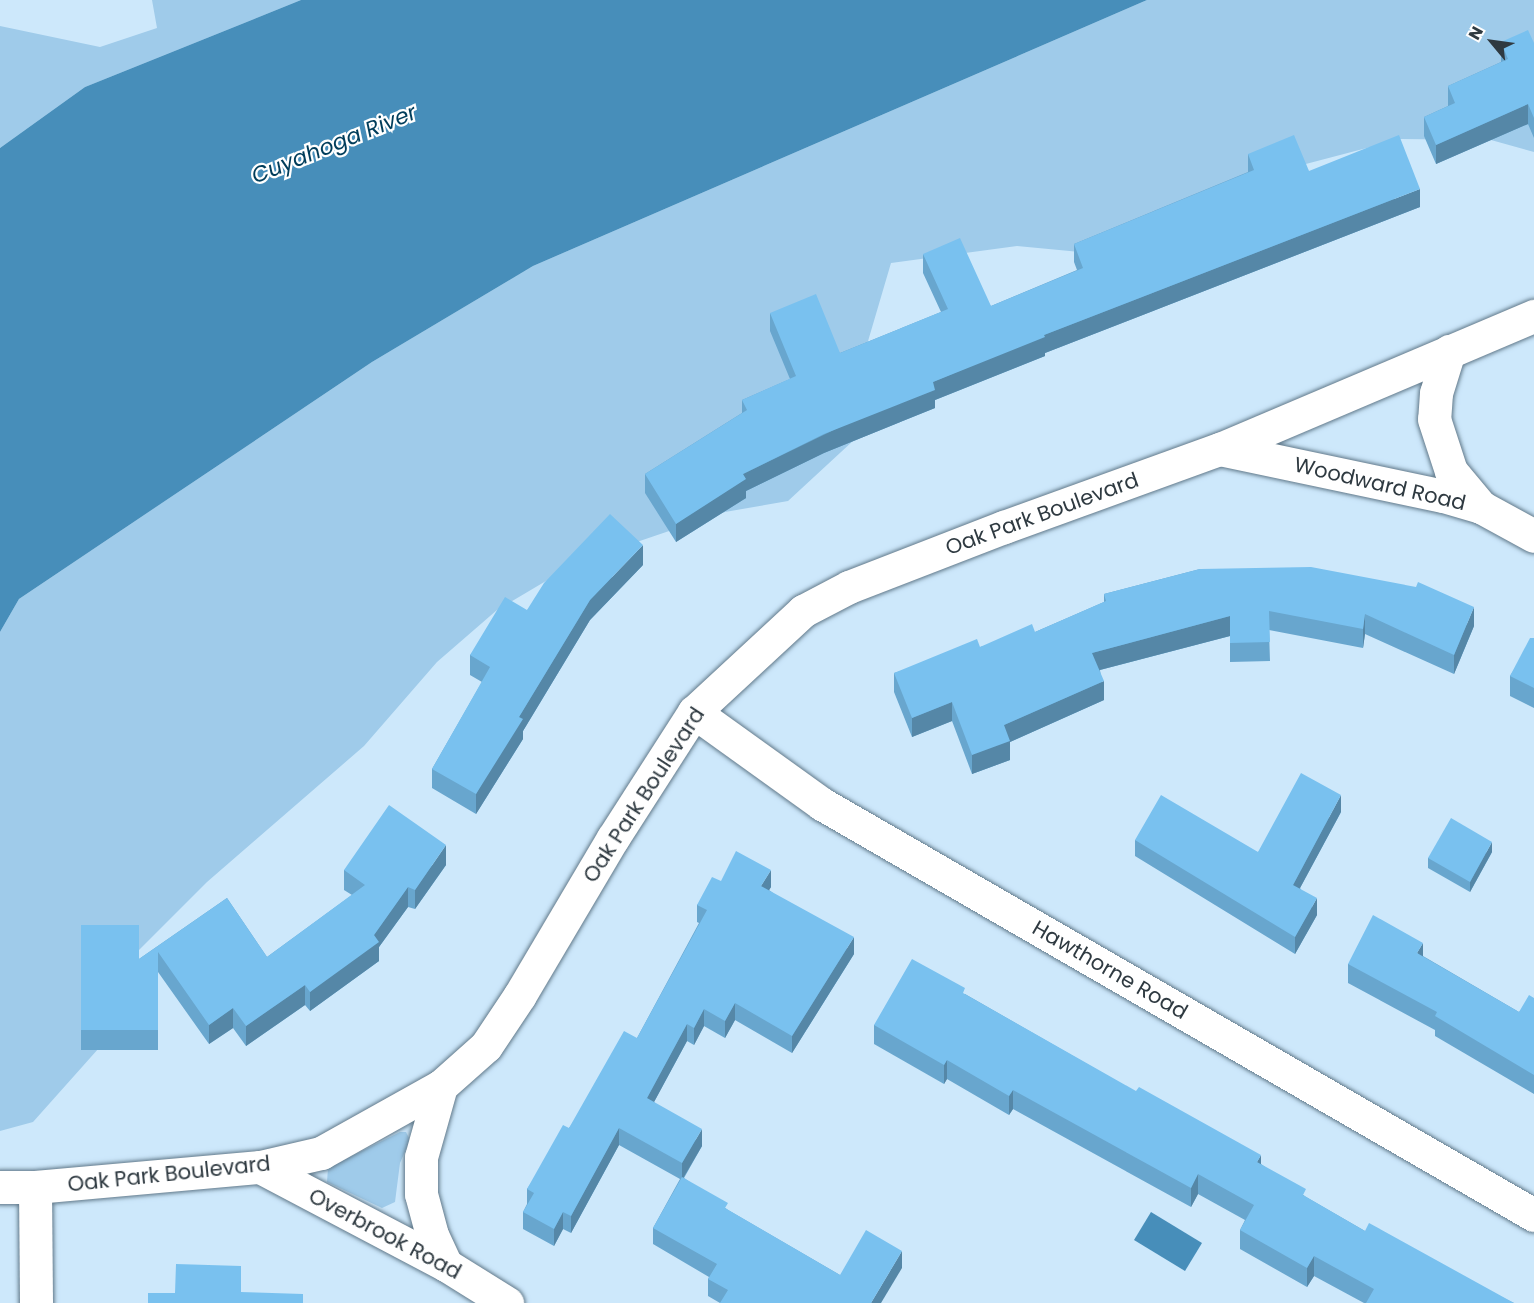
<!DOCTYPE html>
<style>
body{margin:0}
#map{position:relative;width:1534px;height:1303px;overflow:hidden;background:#cde8fb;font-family:Poppins,sans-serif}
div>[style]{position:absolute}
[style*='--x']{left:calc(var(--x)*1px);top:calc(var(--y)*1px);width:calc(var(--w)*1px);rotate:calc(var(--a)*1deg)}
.green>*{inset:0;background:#9fcbea}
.water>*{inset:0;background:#478eba}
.roads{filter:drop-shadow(0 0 2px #61798a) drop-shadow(0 0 2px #61798a)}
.minor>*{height:33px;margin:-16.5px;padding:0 16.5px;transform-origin:16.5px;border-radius:16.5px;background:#fff}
.wall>*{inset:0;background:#68a6ce}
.shaded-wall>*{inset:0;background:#5587a7}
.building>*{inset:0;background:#79c1ef}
span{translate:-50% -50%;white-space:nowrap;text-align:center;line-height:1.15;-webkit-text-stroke:4.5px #fff;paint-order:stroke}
.street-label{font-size:21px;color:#2f3a41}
.water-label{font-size:22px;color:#003d5b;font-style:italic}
.north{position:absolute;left:1462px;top:12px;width:60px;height:60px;-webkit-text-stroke:4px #fff;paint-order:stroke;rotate:299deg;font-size:16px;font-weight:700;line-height:24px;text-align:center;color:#2f3a41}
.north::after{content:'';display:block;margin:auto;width:21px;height:27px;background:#2f3a41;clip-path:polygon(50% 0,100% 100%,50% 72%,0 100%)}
</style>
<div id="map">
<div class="green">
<i style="clip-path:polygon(152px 0,301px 0,85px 87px,0 148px,0 26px,100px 47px,157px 28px)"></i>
<i style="clip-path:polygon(1147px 0,1534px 0,1534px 152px,1491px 140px,1401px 139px,1302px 165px,1080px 252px,1017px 246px,891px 263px,856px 382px,854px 440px,788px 501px,725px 512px,578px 562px,497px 610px,437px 662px,364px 746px,207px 882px,131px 958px,107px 1039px,33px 1122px,0 1131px,0 632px,19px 599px,372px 362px,533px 266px)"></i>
<i style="clip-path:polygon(400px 1132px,406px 1132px,410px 1140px,400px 1163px,395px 1202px,382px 1208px,327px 1182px,328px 1168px)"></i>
</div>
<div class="water">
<i style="clip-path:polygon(301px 0,1147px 0,533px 266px,372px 362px,19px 599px,0 632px,0 148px,85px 87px)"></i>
<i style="clip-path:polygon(1151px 1212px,1202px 1243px,1185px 1271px,1134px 1240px)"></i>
</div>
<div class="roads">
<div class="minor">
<i style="--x:1449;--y:351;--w:44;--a:107.2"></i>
<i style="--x:1436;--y:393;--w:26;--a:94"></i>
<i style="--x:1434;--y:419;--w:55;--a:71.9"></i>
<i style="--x:1451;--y:471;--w:47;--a:50.2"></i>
<i style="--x:1220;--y:449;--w:228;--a:11.9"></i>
<i style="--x:1443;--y:496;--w:40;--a:16"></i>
<i style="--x:1481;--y:507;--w:60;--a:28.7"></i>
<i style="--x:694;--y:712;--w:158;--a:35.7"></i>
<i style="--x:822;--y:804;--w:822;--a:30"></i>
<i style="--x:441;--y:1086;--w:74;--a:105.7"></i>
<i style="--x:421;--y:1157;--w:37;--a:90"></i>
<i style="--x:421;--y:1194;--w:42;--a:75"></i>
<i style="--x:432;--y:1235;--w:33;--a:65"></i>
<i style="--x:260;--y:1167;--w:210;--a:27.8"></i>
<i style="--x:446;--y:1265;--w:72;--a:31.9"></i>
<i style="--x:0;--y:1187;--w:35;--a:0"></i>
<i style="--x:35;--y:1187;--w:226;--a:-5.1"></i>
<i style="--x:260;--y:1167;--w:63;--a:-12.9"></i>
<i style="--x:321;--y:1153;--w:137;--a:-29.2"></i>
<i style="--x:441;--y:1086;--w:60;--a:-41.6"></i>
<i style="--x:486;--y:1046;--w:61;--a:-56.3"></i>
<i style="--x:520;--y:995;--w:182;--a:-59.4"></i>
<i style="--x:613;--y:838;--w:150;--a:-57.3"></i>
<i style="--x:694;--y:712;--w:149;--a:-42.8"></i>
<i style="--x:803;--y:611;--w:52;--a:-27.6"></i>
<i style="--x:849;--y:587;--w:166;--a:-21.2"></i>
<i style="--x:1004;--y:527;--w:230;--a:-19.9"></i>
<i style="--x:1220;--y:449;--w:341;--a:-23"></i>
<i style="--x:35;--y:1187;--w:116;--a:89.5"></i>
</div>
</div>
<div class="wall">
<i style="clip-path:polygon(1501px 42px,1534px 43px,1534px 138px,1528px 124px,1436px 164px,1424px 136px,1424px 117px,1448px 106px,1448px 86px,1501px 62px)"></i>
<i style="clip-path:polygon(1248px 154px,1309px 171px,1420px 207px,1045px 353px,1045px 356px,935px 400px,935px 408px,824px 453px,746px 491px,746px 498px,676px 542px,645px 493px,645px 474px,742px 413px,742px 400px,790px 379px,770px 331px,770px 313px,840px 353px,941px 312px,923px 273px,923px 254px,991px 306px,1077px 270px,1074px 262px,1074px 244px,1248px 172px)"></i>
<i style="clip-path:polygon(643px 565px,590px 620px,523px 731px,523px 739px,476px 814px,432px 788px,432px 769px,482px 682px,470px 675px,470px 655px,527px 610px)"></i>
<i style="clip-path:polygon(1200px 569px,1474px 626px,1454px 674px,1365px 634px,1363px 648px,1269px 630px,1270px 661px,1230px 662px,1230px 636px,1100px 670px,1104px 700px,1010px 742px,1010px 760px,972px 774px,952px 721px,912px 737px,894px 692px,894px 673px,980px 647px,1035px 632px,1104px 602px,1104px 594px)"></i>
<i style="clip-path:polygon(1534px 638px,1534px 708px,1510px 696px,1510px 676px)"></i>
<i style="clip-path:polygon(1341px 812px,1300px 888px,1317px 915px,1295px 954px,1135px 856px,1135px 840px,1258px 852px)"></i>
<i style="clip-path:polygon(1492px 852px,1470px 892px,1428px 868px,1428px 858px)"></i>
<i style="clip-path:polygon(446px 865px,415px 909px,408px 907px,379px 947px,379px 961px,310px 1011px,305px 1005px,246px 1046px,233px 1028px,209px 1044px,158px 972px,158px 1050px,81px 1050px,81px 925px,139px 959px,227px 898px,267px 957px,352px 895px,344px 890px,344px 870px)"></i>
<i style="clip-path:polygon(721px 881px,771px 887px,769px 890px,854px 954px,792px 1053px,735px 1020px,725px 1038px,704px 1026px,694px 1045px,687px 1041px,654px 1102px,702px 1146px,684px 1178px,728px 1210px,840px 1275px,902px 1268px,720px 1303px,708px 1296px,708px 1279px,709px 1277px,653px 1244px,653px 1228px,680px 1179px,619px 1145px,571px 1233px,563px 1229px,554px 1246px,523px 1229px,523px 1212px,527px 1204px,527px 1189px,569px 1128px,637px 1038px,699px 923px,697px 922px,697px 905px)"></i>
<i style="clip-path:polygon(1423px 956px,1519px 1012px,1534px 998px,1534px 1094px,1435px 1036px,1435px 1030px,1348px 983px,1348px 964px)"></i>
<i style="clip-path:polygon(965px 994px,1261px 1164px,1306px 1197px,1365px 1231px,1514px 1303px,1364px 1303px,1314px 1276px,1307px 1287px,1240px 1249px,1240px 1230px,1245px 1220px,1198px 1194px,1191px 1207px,1013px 1109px,1009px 1115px,947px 1079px,944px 1084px,874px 1044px,874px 1025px)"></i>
</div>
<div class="shaded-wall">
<i style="clip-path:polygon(1528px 104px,1528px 124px,1436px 164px,1436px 145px)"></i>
<i style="clip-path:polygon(1420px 189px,1420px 207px,1045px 353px,1045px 356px,935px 400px,935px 408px,824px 453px,746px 491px,746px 498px,676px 542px,676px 524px,743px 474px,933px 382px,1044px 335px)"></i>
<i style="clip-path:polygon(643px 545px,643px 565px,590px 620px,523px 731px,523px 739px,476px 814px,476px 794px,519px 717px,590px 600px)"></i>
<i style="clip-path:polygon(1474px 607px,1474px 626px,1454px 674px,1454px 655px)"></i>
<i style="clip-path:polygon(1365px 614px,1365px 634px,1363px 648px,1363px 629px)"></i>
<i style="clip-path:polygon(1230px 616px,1230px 636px,1092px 672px,1092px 653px)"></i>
<i style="clip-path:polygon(1104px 681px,1104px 700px,1010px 742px,1010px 760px,972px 774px,972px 755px,1004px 725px)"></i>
<i style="clip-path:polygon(952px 702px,952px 721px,912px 737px,912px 718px)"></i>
<i style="clip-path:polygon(1341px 795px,1341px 812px,1293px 901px,1293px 885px)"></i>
<i style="clip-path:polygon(1492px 842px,1492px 852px,1470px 892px,1470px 882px)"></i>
<i style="clip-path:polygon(446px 845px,446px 865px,415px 909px,415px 890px)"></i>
<i style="clip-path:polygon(771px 870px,771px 887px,761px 903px,761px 886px)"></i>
<i style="clip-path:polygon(408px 887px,408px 907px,379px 947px,379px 961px,310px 1011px,310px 992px,374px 935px)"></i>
<i style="clip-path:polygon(1317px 898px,1317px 915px,1295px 954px,1295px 937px)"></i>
<i style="clip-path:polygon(854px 937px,854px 954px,792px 1053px,792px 1036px)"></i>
<i style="clip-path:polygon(1423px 943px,1423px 962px,1417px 953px)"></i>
<i style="clip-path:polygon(305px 985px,305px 1005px,246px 1046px,246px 1026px)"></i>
<i style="clip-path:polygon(735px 1003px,735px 1020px,725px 1038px,725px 1021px)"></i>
<i style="clip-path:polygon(233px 1008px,233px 1028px,209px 1044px,209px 1025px)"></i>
<i style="clip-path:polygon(704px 1009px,704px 1026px,694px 1045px,694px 1028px)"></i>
<i style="clip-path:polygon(687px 1024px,687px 1041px,647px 1115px,647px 1098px)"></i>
<i style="clip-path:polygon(947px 1060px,947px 1079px,944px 1084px,944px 1065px)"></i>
<i style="clip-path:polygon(1013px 1090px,1013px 1109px,1009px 1115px,1009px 1096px)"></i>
<i style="clip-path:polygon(619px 1128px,619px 1145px,571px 1233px,571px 1216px)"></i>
<i style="clip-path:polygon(702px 1129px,702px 1146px,682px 1180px,682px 1163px)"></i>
<i style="clip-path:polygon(1261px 1155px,1261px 1174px,1257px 1162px)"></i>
<i style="clip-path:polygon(1198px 1174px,1198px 1194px,1191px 1207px,1191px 1188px)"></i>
<i style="clip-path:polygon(563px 1212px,563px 1229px,554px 1246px,554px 1229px)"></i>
<i style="clip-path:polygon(902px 1251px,902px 1268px,881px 1303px,871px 1303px)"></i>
<i style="clip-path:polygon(1314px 1256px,1314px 1276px,1307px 1287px,1307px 1268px)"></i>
</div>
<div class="building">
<i style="clip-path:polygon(1528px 30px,1534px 43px,1534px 118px,1528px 104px,1436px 145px,1424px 117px,1455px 103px,1448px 86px,1508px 59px,1501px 42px)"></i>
<i style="clip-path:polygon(1294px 135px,1309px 171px,1399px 135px,1420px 189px,1044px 335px,1045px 337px,933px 382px,935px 390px,824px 434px,743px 474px,746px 479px,676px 524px,645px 474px,747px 410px,742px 400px,796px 376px,770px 313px,816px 294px,840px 353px,948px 309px,923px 254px,960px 238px,991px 306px,1083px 268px,1074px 244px,1254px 170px,1248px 154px)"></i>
<i style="clip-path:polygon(610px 514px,643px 545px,590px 600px,519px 717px,523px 719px,476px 794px,432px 769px,490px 667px,470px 655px,505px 597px,527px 610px,544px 583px)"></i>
<i style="clip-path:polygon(1311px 567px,1416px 587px,1418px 582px,1474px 607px,1454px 655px,1365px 614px,1363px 629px,1269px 611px,1270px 642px,1230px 643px,1230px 616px,1092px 653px,1104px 681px,1004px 725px,1010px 741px,972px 755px,952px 702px,912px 718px,894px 673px,977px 639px,980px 647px,1032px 624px,1035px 632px,1106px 601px,1104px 594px,1200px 569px)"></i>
<i style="clip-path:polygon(1530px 638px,1534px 638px,1534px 688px,1510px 676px)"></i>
<i style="clip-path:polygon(1301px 773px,1341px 795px,1293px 885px,1317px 898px,1295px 937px,1135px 840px,1161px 795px,1258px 852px)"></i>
<i style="clip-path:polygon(389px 805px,446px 845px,415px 890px,408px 887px,374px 935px,379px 942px,310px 992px,305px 985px,246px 1026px,233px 1008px,209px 1025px,158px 952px,158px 1030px,81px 1030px,81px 925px,139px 925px,139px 959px,227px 898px,267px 957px,365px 885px,344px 870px)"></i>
<i style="clip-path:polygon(1451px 818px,1492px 842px,1470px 882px,1428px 858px)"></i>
<i style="clip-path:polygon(736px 851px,771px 870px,761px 886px,854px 937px,792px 1036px,735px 1003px,725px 1021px,704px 1009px,694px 1028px,687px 1024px,647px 1098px,702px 1129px,682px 1163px,619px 1128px,571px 1216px,563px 1212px,554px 1229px,523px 1212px,534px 1193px,527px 1189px,563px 1125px,569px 1128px,624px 1031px,637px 1038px,707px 910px,697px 905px,712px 877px,721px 881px)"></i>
<i style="clip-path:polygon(1373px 915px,1423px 943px,1417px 953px,1519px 1012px,1529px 995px,1534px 998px,1534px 1075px,1435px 1016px,1437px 1012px,1348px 964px)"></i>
<i style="clip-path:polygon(912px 959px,965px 988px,963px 993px,1136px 1091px,1139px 1087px,1261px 1155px,1257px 1162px,1306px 1189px,1303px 1195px,1365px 1231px,1369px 1223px,1514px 1303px,1366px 1303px,1374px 1289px,1314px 1256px,1307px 1268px,1240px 1230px,1254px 1205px,1198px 1174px,1191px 1188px,1013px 1090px,1009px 1096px,947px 1060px,944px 1065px,874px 1025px)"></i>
<i style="clip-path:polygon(682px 1177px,728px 1203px,725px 1208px,840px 1275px,866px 1230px,902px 1251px,871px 1303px,720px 1303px,728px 1290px,708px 1279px,717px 1264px,653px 1228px)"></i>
<i style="clip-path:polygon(176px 1264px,241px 1266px,241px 1292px,303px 1294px,303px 1303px,148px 1303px,148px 1293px,175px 1293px)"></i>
</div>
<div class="street-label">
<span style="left:1380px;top:484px;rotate:13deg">Woodward Road</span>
<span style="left:1042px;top:514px;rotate:-20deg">Oak Park Boulevard</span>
<span style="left:644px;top:795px;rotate:-57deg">Oak Park Boulevard</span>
<span style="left:1110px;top:970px;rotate:30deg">Hawthorne Road</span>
<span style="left:169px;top:1174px;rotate:-6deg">Oak Park Boulevard</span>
<span style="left:385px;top:1234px;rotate:28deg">Overbrook Road</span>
</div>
<div class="water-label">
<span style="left:334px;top:144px;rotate:-22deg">Cuyahoga River</span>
</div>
<div class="north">N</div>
</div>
